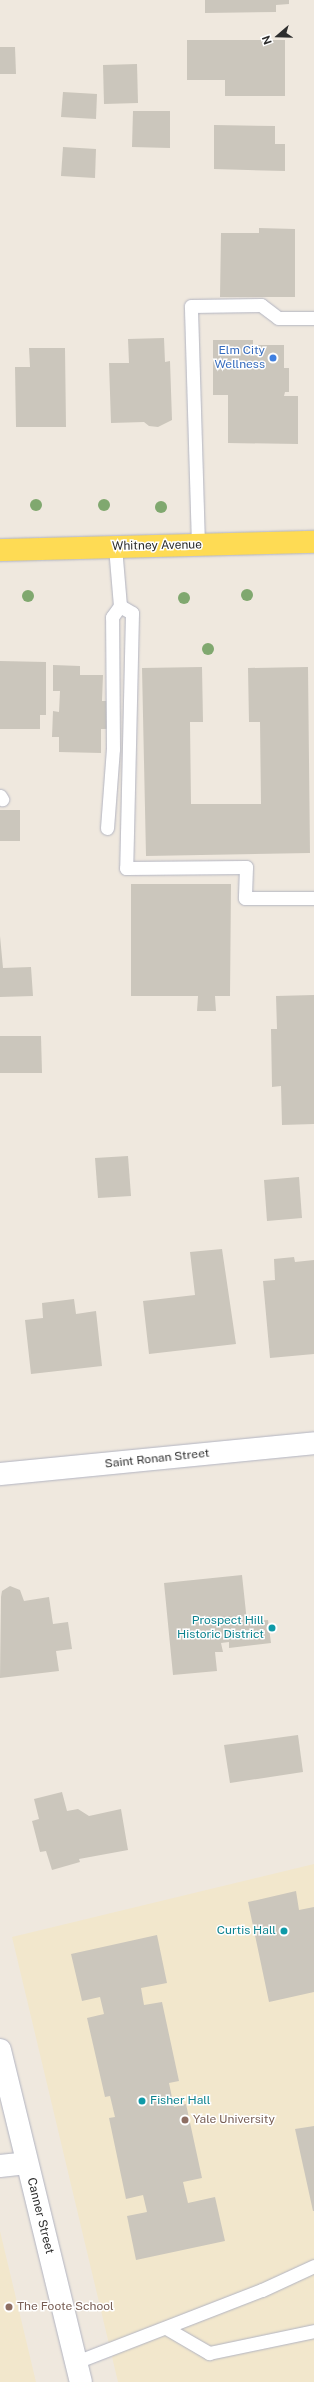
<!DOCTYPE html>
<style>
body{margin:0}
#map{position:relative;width:314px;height:2382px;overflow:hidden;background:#efe8de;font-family:"Public Sans",sans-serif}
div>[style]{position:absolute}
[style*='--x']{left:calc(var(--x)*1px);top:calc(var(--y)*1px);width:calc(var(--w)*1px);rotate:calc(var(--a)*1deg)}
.education>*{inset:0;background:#f2e7cc}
.building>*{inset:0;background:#cbc6bc}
.roads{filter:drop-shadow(0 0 1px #b2b4c1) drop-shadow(0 0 1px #b2b4c1)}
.lane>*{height:13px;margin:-6.5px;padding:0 6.5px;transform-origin:6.5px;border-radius:6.5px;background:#fff}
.street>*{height:22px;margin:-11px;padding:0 11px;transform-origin:11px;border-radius:11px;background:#fff}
.primary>*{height:22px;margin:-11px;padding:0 11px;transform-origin:11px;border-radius:11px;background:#fedb54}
.trees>*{width:12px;height:12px;margin:-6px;border-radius:50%;background:#80a86f}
.dots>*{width:11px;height:11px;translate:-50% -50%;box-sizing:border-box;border:2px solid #fff;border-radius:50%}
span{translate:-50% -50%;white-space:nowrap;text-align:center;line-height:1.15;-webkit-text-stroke:3px #fff;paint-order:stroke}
.shop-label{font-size:12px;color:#366cbe}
.right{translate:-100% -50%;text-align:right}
.street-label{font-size:12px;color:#2d2d2d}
.culture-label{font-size:12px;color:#0d838f}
.left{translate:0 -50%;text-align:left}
.education-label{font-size:12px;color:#785e54}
.north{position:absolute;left:258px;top:16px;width:40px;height:40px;-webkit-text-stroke:3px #fff;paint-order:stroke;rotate:250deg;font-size:11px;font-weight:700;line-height:16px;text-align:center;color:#2d2d2d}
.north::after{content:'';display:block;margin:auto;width:14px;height:18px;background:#2d2d2d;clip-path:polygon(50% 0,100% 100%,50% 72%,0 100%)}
</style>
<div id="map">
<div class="education">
<i style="clip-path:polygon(314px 1864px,314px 2382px,118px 2382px,12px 1937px)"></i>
<i style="clip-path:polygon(0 2231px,36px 2382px,0 2382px)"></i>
</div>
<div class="building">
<i style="clip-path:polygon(205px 0,289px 0,289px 4px,276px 5px,276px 12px,205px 13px)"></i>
<i style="clip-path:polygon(187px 40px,285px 40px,285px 96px,225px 96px,225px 80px,187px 80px)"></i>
<i style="clip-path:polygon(0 47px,15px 47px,16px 74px,0 74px)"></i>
<i style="clip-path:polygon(137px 64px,138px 103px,104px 104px,103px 65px)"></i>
<i style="clip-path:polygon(63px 92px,97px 94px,96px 119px,61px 117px)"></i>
<i style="clip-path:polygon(133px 111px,170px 111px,170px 148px,132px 147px)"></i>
<i style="clip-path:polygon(214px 125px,275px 126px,275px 144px,285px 144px,285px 171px,214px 169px)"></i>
<i style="clip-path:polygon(63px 147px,96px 149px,95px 178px,61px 176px)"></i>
<i style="clip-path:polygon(259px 228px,295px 229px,295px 297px,220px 297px,221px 233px,259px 233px)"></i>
<i style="clip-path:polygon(164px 338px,165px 362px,170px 361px,172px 420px,158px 427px,149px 426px,144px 422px,111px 423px,109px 363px,129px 363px,128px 339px)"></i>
<i style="clip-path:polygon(213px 340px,253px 340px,253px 345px,284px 345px,284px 368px,289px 368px,289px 392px,285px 392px,284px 396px,298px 396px,298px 444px,228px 443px,228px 395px,213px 395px)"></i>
<i style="clip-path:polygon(29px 348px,65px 348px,66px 427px,16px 427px,15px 367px,30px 367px)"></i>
<i style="clip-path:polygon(0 661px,46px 662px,46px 715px,40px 715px,40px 729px,0 729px)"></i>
<i style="clip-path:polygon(53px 665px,80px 666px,80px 675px,103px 675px,102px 701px,109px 701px,108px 729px,101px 729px,101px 753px,59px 752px,59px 737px,52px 737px,53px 711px,59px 712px,60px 691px,53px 691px)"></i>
<i style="clip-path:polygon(202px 667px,203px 722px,190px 722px,191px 804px,261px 804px,260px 722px,249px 722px,248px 668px,308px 667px,310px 853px,146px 856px,142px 668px)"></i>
<i style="clip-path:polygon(0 810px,20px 810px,20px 841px,0 841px)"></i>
<i style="clip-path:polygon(131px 884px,231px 884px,230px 996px,215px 996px,216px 1011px,197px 1011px,198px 996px,131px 996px)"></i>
<i style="clip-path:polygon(0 936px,3px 968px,31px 967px,33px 996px,0 997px)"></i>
<i style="clip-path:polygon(314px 995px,314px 1124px,282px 1125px,281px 1086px,272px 1087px,271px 1029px,277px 1029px,276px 996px)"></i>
<i style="clip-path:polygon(0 1036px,41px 1036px,42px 1073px,0 1073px)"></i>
<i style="clip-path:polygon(128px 1156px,131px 1196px,98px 1198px,95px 1158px)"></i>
<i style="clip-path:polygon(299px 1177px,302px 1218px,267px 1221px,264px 1180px)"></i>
<i style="clip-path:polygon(222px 1249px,236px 1344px,149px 1354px,143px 1301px,195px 1295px,190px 1252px)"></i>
<i style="clip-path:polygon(294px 1257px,295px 1262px,314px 1260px,314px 1354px,270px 1358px,263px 1281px,275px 1280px,274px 1259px)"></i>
<i style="clip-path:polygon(74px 1299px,76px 1314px,96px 1311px,102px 1366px,31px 1374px,25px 1320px,43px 1318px,42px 1303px)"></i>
<i style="clip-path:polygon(242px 1575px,247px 1622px,268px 1620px,271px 1643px,229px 1648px,229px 1642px,221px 1643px,223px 1652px,215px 1652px,217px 1671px,173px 1675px,164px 1583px)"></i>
<i style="clip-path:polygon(10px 1586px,20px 1590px,24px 1601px,49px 1597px,53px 1624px,68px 1622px,72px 1649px,56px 1651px,59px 1671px,0 1678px,1px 1597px,2px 1591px)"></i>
<i style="clip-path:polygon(298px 1735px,303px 1772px,230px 1783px,224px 1745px)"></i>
<i style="clip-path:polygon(62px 1792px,67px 1811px,78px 1809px,89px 1816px,121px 1809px,128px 1850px,79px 1859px,80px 1862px,52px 1870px,46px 1851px,40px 1852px,32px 1821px,39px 1819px,34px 1799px)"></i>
<i style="clip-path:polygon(296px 1891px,299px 1910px,314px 1907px,314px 1992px,269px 2002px,248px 1902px)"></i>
<i style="clip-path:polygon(157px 1935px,167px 1983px,141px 1988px,144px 2005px,162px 2002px,179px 2081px,169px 2083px,174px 2107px,186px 2104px,202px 2178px,183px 2182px,188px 2203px,215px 2197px,225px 2241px,136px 2260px,127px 2216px,147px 2212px,143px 2195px,126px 2199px,109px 2118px,115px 2117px,110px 2096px,105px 2097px,87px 2018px,104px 2014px,100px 1997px,82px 2001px,71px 1954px)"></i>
<i style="clip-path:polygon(314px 2126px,314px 2211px,313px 2211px,295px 2129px)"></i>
</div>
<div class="roads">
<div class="lane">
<i style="--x:198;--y:545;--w:239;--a:-91.7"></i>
<i style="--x:191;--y:306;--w:70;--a:-0.8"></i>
<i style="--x:261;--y:305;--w:21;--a:37"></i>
<i style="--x:278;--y:318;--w:36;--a:0"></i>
<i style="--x:120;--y:606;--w:14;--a:30"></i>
<i style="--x:132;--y:613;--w:255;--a:91.3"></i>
<i style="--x:126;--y:868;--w:120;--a:-0.5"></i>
<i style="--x:246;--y:867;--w:31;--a:92"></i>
<i style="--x:245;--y:898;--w:69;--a:0"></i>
<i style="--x:0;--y:796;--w:4;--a:56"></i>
<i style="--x:107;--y:828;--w:79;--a:-85.7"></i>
<i style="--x:113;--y:749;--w:132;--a:-90.4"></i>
<i style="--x:112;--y:617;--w:14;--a:-54"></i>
<i style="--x:120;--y:606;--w:59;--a:-94.8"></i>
<i style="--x:166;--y:2328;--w:50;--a:30.2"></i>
<i style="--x:209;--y:2353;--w:107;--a:-11.8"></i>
<i style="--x:76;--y:2362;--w:199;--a:-21.2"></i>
<i style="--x:262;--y:2290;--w:57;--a:-24.8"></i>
</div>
<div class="street">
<i style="--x:0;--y:1474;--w:316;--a:-5.6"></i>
<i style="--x:0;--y:2050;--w:342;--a:76.3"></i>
<i style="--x:0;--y:2166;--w:27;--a:-6"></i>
</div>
<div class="primary">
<i style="--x:0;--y:550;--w:314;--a:-1.5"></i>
</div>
</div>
<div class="trees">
<i style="left:36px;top:505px"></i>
<i style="left:104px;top:505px"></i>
<i style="left:161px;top:507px"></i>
<i style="left:247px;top:595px"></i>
<i style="left:28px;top:596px"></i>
<i style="left:184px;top:598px"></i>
<i style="left:208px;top:649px"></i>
</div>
<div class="dots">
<i style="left:273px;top:358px;background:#3f7fe0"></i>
<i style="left:272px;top:1628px;background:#0f9aa8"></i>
<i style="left:284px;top:1931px;background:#0f9aa8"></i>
<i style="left:142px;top:2101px;background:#0f9aa8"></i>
<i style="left:185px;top:2120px;background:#8d6e63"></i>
<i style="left:9px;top:2307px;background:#8d6e63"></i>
</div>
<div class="shop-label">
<span class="right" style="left:265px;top:358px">Elm City<br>Wellness</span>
</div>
<div class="street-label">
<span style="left:157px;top:546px;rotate:-1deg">Whitney Avenue</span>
<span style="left:157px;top:1459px;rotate:-6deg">Saint Ronan Street</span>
<span style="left:40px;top:2216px;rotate:76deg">Canner Street</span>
</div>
<div class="culture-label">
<span class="right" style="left:264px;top:1628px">Prospect Hill<br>Historic District</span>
<span class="right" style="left:276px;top:1931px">Curtis Hall</span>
<span class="left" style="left:150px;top:2101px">Fisher Hall</span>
</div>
<div class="education-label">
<span class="left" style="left:193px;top:2120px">Yale University</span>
<span class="left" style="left:17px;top:2307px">The Foote School</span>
</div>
<div class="north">N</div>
</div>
